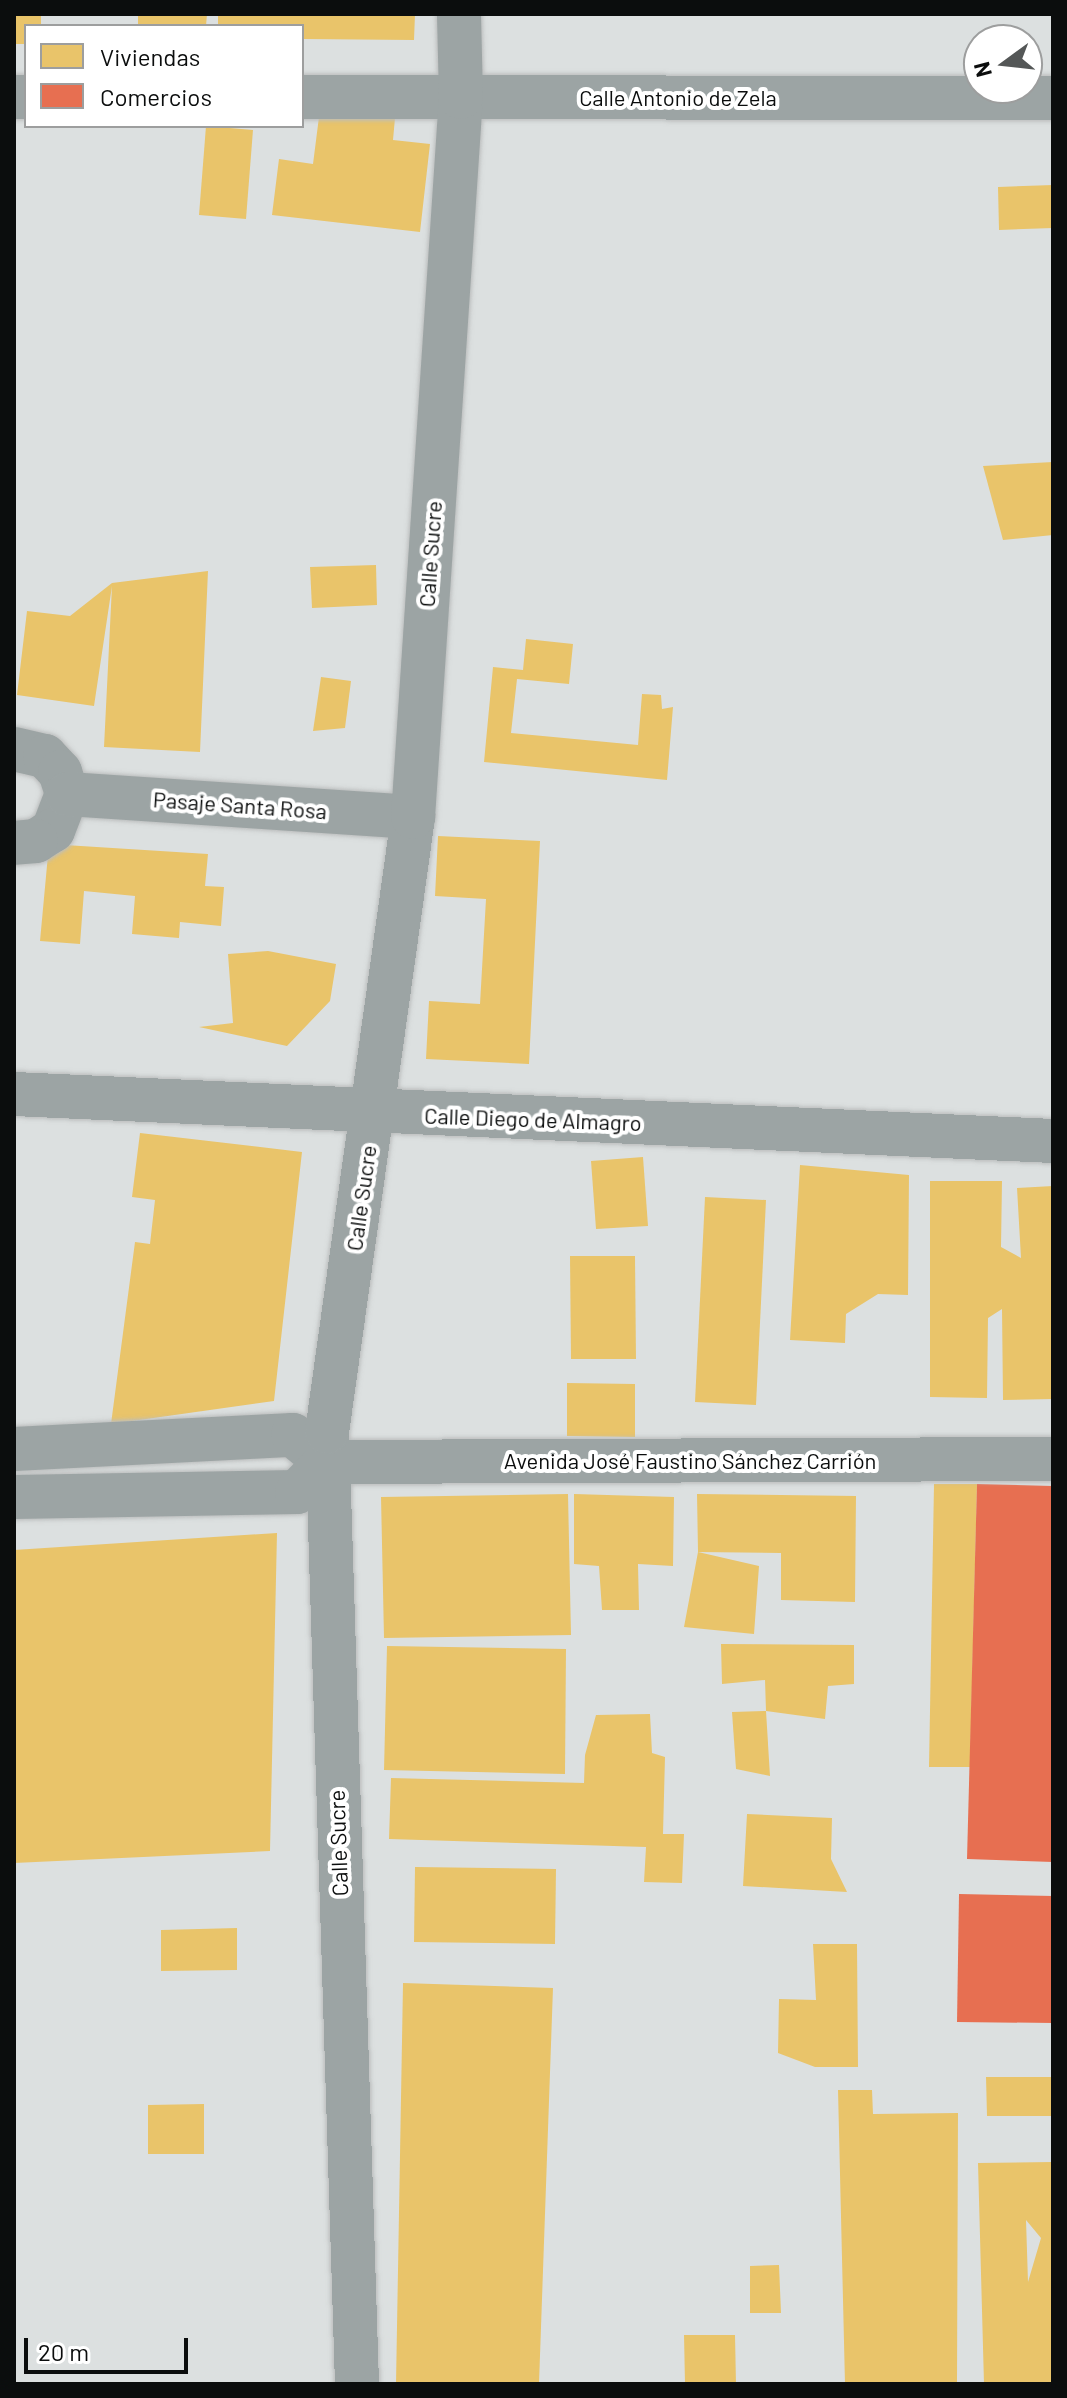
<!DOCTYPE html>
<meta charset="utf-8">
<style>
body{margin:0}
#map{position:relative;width:1067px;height:2398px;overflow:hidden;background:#dce0e0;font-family:Barlow,sans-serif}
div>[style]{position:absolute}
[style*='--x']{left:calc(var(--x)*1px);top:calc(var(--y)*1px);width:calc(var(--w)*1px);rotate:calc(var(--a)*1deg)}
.homes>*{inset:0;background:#e9c46a}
.shops>*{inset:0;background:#e76f51}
.roads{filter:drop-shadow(0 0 2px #bbbdbd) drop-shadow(0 0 2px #bbbdbd)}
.street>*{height:44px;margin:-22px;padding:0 22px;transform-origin:22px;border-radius:22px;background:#9ca4a4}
span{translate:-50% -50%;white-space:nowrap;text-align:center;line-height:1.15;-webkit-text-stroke:8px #fff;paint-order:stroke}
.street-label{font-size:22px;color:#0b0d0d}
.frame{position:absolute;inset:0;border:16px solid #0b0d0d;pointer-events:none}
.legend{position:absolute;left:24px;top:24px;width:280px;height:104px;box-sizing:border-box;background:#fff;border:2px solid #9d9e9e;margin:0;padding:10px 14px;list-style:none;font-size:24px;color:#0b0d0d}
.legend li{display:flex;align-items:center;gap:16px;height:40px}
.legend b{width:40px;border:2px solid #9d9e9e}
.north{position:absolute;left:963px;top:24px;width:80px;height:80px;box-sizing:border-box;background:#fff;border:2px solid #9d9e9e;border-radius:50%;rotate:255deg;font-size:22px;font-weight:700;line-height:32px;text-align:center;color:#0b0d0d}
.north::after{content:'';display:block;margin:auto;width:28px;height:36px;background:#545757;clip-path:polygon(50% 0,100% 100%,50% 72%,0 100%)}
.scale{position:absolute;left:24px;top:2338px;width:164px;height:36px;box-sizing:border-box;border:4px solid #0b0d0d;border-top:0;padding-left:10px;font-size:24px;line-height:28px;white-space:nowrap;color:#0b0d0d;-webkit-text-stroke:6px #fff;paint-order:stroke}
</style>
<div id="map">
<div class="homes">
<i style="clip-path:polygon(14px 14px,41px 14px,41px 26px,26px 26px,26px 44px,14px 44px)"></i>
<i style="clip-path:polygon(138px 14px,207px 14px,206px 26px,138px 26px)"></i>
<i style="clip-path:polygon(218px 14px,415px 14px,414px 40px,302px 39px,302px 26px,218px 26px)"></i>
<i style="clip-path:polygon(320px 109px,395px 118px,393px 140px,430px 144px,420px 232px,272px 215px,279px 159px,313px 164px)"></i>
<i style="clip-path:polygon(206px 126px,253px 130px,246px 219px,199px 215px)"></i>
<i style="clip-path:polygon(1053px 185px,1053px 228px,999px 230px,998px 187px)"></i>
<i style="clip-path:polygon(1053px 462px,1053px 535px,1003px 540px,983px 466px)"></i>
<i style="clip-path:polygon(376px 565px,377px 605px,312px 608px,310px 567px)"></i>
<i style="clip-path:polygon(208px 571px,200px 752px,104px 747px,112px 586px,94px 706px,17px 695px,27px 611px,70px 616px,112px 583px)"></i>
<i style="clip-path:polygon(526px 639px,573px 644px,569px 684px,517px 679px,511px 733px,638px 745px,642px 694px,661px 695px,662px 709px,673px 707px,667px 780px,484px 762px,493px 667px,523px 670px)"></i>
<i style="clip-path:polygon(321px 677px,351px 681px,345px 728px,313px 731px)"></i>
<i style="clip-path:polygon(438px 836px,540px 841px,529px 1064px,426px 1059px,429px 1001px,480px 1004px,486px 899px,435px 896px)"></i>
<i style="clip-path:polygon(49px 844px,208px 854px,205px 886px,224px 887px,221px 926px,180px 922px,179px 938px,132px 934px,135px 896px,84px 891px,80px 944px,40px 941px)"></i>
<i style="clip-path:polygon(268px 951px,336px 964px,330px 1001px,287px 1046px,199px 1027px,233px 1023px,228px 954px)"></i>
<i style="clip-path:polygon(140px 1133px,302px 1152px,274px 1401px,111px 1424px,135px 1242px,150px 1244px,155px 1200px,132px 1197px)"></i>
<i style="clip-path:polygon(643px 1157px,648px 1226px,596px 1229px,591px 1161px)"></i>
<i style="clip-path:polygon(800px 1165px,909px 1175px,908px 1295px,878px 1294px,846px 1314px,845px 1343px,790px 1340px)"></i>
<i style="clip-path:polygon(930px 1181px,1002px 1181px,1001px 1247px,1021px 1258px,1017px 1188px,1053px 1186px,1053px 1399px,1003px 1400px,1002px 1309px,988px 1318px,987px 1398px,930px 1397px)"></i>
<i style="clip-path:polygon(705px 1197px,766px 1200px,756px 1405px,695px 1402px)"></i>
<i style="clip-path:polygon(570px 1256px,635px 1256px,636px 1359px,571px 1359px)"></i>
<i style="clip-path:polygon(567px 1383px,635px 1384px,635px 1437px,567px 1436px)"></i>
<i style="clip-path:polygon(934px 1484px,977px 1484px,970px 1767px,929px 1767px)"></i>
<i style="clip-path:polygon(568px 1494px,571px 1635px,384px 1638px,381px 1497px)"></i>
<i style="clip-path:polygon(574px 1494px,674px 1497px,673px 1566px,638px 1564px,639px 1610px,602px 1610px,599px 1566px,574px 1564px)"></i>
<i style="clip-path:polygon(697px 1494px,856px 1496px,855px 1602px,781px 1600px,781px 1553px,698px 1552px,759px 1566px,754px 1634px,684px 1627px,698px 1552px)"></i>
<i style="clip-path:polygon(277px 1533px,270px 1851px,14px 1863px,14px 1550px)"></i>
<i style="clip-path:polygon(721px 1644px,854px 1645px,854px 1684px,828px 1686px,825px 1719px,766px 1711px,765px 1680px,722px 1684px)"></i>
<i style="clip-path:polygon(387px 1646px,566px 1649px,565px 1774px,384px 1770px)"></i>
<i style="clip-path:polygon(766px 1711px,770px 1776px,736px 1769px,732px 1712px)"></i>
<i style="clip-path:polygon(650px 1714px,652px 1753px,665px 1757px,663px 1834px,684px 1834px,682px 1883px,644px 1882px,646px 1847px,389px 1839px,391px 1778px,584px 1783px,585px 1755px,596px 1715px)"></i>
<i style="clip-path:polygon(747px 1814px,832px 1818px,831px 1859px,847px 1892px,743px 1886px)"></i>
<i style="clip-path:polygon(415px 1867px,556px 1869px,555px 1944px,414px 1942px)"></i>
<i style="clip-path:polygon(237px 1928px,237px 1970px,161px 1971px,161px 1930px)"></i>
<i style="clip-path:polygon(813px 1944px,857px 1944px,858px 2067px,815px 2067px,778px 2053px,779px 1999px,816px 2000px)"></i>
<i style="clip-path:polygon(403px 1983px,553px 1988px,539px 2384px,396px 2384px)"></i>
<i style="clip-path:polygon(986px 2077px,1053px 2077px,1053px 2116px,987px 2116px)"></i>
<i style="clip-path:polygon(838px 2090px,872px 2090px,873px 2114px,958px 2113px,957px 2384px,845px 2384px)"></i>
<i style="clip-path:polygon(204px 2104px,204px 2154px,148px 2154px,148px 2105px)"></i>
<i style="clip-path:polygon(evenodd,1053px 2162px,1053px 2384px,984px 2384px,978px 2163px,1053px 2162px,1026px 2220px,1041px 2238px,1028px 2282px,1026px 2220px)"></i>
<i style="clip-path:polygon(779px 2265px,781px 2313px,750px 2313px,750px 2266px)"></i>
<i style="clip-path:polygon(684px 2335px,735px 2335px,736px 2384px,685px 2384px)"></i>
</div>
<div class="shops">
<i style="clip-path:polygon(977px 1484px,1053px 1486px,1053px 1862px,967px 1859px)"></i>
<i style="clip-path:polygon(959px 1894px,1053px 1896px,1053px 2023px,957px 2022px)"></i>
</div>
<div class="roads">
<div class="street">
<i style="--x:14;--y:97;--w:12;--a:0"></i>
<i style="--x:302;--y:97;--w:751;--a:0.08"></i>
<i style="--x:14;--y:749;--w:32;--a:13"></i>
<i style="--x:45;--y:756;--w:22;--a:47"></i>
<i style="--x:60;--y:772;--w:23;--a:72"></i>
<i style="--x:67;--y:794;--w:39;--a:111"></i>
<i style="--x:53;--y:830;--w:20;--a:147"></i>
<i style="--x:36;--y:841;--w:22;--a:175"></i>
<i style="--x:67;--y:794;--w:347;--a:3.8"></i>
<i style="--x:14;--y:1094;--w:1040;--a:2.59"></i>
<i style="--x:14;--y:1449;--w:279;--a:-2.9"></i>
<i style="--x:293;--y:1435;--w:43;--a:39.3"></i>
<i style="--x:326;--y:1462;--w:727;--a:-0.24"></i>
<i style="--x:14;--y:1497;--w:283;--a:-1"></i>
<i style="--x:297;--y:1492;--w:42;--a:-46"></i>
<i style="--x:357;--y:2384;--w:952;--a:-91.8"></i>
<i style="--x:327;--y:1432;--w:621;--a:-82.04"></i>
<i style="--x:413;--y:817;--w:722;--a:-86.19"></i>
<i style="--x:461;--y:97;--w:83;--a:-91.4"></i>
</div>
</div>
<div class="street-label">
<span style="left:678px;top:98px">Calle Antonio de Zela</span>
<span style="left:430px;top:554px;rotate:-86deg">Calle Sucre</span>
<span style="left:240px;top:805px;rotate:4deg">Pasaje Santa Rosa</span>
<span style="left:533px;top:1119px;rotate:2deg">Calle Diego de Almagro</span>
<span style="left:361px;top:1198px;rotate:-82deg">Calle Sucre</span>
<span style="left:690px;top:1461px">Avenida José Faustino Sánchez Carrión</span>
<span style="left:338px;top:1843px;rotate:-92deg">Calle Sucre</span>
</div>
<div class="frame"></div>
<ul class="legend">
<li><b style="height:22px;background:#e9c46a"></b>Viviendas</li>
<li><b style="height:22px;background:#e76f51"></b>Comercios</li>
</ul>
<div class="north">N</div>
<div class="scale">20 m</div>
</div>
